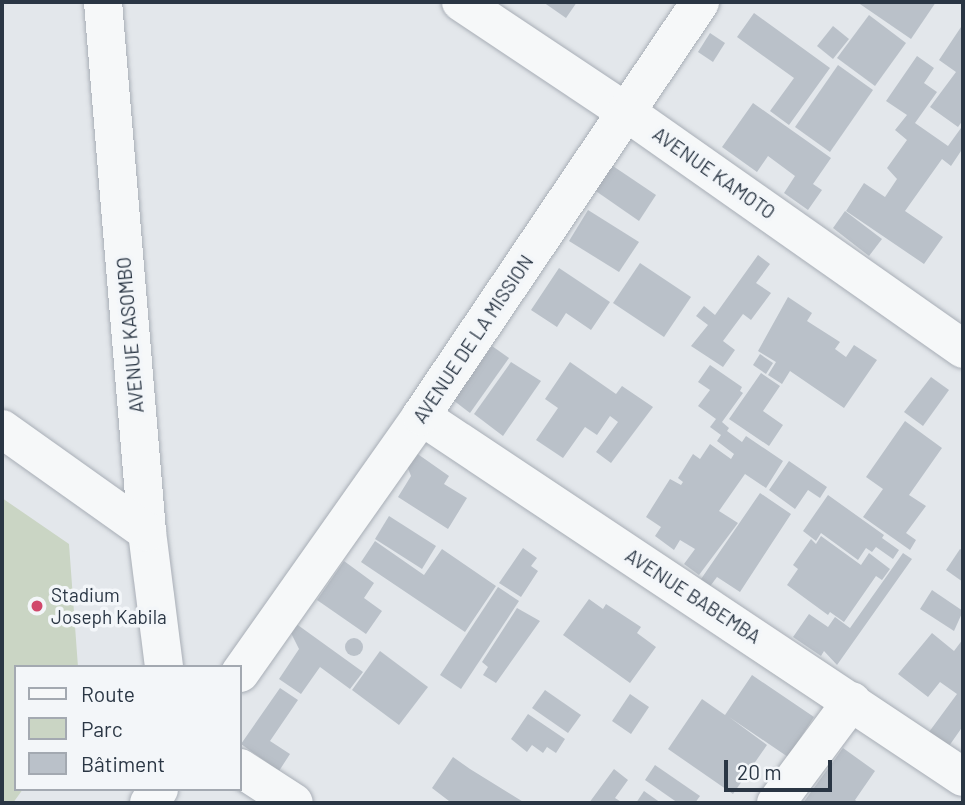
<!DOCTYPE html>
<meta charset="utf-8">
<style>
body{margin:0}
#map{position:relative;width:965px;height:805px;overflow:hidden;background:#e3e7eb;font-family:Barlow,sans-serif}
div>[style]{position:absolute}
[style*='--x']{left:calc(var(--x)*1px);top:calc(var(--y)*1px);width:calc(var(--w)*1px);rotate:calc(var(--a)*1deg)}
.green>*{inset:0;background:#cad5c4}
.building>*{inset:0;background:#bac1c9}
.round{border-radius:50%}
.roads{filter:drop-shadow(0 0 2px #a8aeb6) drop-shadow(0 0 2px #a8aeb6)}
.minor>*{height:38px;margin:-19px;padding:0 19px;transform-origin:19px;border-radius:19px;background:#f6f8f9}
.dots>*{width:19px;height:19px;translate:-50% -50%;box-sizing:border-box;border:4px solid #f3f6f9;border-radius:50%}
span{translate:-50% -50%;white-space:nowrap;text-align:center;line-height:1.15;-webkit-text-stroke:7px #f3f6f9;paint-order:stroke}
.street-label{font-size:19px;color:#2a3644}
.poi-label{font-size:19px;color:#2a3644}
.left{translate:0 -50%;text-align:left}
.frame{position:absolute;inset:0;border:4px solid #2a3644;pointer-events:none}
.legend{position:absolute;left:14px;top:665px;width:228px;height:126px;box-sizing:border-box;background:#f3f6f9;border:2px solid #a3a9b1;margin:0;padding:9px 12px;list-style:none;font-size:21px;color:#2a3644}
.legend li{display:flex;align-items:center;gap:14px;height:35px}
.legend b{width:35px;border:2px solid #a3a9b1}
.scale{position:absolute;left:724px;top:760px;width:108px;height:32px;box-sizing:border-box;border:4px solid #2a3644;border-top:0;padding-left:9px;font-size:21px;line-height:24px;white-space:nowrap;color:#2a3644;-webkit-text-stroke:5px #f3f6f9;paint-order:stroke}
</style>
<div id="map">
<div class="green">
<i style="clip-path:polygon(2px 498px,69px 544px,78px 667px,16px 667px,16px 789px,23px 789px,13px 803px,2px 803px)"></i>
</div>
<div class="building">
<i style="clip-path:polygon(543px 2px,577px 2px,566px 18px)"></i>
<i style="clip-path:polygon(857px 2px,936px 2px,911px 39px)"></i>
<i style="clip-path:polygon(754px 13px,830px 68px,789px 125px,770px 111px,794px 78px,737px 37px)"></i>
<i style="clip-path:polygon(869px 15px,906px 43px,875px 86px,837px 58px)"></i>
<i style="clip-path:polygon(963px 24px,963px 120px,958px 127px,930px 107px,956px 72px,939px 60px)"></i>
<i style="clip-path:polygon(833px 26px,849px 39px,833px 59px,817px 46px)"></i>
<i style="clip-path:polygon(710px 33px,725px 43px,713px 62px,698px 52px)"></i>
<i style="clip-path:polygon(917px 56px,934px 68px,924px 83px,937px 92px,915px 123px,948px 146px,961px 128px,963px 130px,963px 148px,951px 166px,942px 159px,905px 211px,943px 237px,924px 264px,846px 211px,864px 183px,885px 197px,897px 179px,887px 168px,907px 140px,895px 130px,907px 115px,886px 101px)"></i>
<i style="clip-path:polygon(838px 65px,873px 90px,830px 152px,795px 127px)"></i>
<i style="clip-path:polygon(753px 103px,831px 158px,813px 184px,822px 190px,808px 210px,784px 193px,795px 176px,768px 156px,757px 172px,722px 147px)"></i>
<i style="clip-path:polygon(607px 162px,656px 195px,639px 221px,590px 187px)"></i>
<i style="clip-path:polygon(588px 210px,639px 242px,619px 272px,569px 241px)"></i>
<i style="clip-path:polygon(845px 211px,882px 239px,869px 256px,833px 228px)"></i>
<i style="clip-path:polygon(758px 255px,770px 264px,756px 283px,771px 293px,751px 320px,743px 314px,723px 341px,735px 350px,723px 367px,691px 346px,708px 325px,696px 316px,704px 306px,715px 315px)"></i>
<i style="clip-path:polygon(640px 263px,691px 297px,664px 337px,613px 303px)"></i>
<i style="clip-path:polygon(559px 268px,610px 302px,591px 330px,566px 313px,557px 327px,531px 310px)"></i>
<i style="clip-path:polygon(788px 297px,812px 313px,807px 321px,840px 342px,835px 349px,846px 357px,854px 345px,877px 360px,844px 408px,790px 371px,782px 384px,768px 375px,776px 362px,758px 351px)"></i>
<i style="clip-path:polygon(492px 346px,509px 358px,470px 413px,453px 400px)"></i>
<i style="clip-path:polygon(760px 354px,773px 363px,766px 374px,753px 365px)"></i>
<i style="clip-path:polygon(511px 362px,541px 381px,503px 436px,474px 414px)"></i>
<i style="clip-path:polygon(570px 362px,616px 394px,622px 386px,653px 407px,611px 463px,596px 452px,618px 422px,610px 416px,597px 435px,585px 427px,563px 458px,536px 440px,558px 408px,545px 399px)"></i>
<i style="clip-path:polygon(710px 365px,742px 387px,740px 391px,743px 393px,722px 422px,729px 428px,727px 431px,742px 442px,746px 436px,783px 461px,766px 488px,745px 474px,719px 511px,738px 523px,699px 575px,684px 564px,695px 549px,680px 540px,674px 550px,655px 536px,661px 527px,646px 517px,670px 479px,681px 485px,683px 482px,678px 478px,693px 454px,700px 459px,710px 444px,731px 459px,734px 454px,717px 441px,721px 435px,710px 427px,716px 419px,698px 406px,710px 390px,698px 382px)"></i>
<i style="clip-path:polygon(761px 373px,780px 386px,763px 411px,783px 425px,769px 446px,729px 419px)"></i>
<i style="clip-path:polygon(931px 377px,949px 390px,923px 426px,904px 412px)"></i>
<i style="clip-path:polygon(905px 421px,942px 448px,909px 495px,926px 506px,906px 533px,916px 540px,910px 550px,863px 517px,883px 489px,866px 477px)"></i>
<i style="clip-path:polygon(412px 450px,449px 476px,444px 484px,467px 498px,448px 529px,398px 497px,411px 476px,405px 461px)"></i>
<i style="clip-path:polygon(789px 461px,827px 487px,820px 498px,808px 490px,795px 509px,769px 490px)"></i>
<i style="clip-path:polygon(760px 493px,791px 514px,740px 592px,717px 577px,708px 589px,699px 582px)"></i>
<i style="clip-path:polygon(828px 495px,884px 535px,882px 538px,899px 550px,893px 559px,876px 547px,872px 552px,866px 548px,858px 560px,821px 533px,816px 541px,803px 531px)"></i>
<i style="clip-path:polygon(389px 516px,436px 546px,422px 569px,375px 539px)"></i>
<i style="clip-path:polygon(821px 536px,861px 565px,869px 553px,890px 569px,882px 580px,876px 576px,844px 622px,830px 612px,828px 615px,787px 585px,798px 569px,793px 565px,811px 539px,816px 544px)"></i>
<i style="clip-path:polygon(375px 541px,424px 575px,442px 549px,496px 586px,465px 632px,361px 562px)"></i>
<i style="clip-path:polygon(523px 548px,537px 558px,531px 566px,538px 571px,521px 597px,499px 583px)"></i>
<i style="clip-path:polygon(960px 549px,963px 551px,963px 582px,946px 570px)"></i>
<i style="clip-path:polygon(903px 553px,912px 559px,837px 665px,824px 651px,821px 656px,793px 637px,809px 614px,828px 627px,835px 617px,850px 628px)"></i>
<i style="clip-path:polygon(344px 561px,374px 583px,364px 598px,382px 611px,366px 634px,317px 600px)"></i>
<i style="clip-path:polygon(498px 587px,519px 601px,461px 689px,440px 675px)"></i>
<i style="clip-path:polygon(932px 590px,963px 611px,954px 631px,920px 609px)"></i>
<i style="clip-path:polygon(589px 599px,603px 609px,606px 604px,641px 627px,637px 633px,656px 647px,630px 683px,563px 635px)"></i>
<i style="clip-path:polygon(517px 608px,540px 621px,496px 683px,483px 675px,488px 667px,482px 662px)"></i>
<i style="clip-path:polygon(295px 623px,363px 672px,350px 689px,320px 667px,301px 694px,279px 679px,299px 649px,290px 631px)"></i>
<i style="clip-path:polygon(932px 633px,954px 651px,963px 639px,963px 726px,949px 746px,929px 732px,957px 694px,940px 682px,928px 697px,898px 674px)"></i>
<i class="round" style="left:345px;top:638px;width:18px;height:18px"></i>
<i style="clip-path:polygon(380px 651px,428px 687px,399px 725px,352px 690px)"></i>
<i style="clip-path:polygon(752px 675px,814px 717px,788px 757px,729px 717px,767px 745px,733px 794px,668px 749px,702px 699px,725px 715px)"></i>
<i style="clip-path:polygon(280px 688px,298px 700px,270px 741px,290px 754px,279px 771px,241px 744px)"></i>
<i style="clip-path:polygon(545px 690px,581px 715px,568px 733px,532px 708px)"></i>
<i style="clip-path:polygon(630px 694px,649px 707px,631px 734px,612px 721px)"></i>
<i style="clip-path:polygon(528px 714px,565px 739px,556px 753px,547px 747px,543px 753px,532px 745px,527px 752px,511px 739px)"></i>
<i style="clip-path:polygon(843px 748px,875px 771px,855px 800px,859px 803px,803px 803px)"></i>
<i style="clip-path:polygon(453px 757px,470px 769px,525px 803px,448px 803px,449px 801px,432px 788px)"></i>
<i style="clip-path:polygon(655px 765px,700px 796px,695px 803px,678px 803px,645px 780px)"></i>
<i style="clip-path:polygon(614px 769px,628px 780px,615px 798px,623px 803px,589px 803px)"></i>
<i style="clip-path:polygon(644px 791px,661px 803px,636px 803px)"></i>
</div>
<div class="roads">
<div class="minor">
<i style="--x:103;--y:2;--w:532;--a:85.25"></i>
<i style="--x:147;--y:532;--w:136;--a:82.8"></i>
<i style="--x:461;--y:2;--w:198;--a:33.7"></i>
<i style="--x:626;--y:112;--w:412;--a:35.1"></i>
<i style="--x:421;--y:416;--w:651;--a:33.67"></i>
<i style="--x:2;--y:429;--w:178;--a:35.4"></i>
<i style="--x:240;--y:673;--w:314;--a:-54.8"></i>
<i style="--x:421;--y:416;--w:499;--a:-56"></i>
<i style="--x:240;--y:768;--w:64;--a:32.9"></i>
<i style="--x:149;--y:803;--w:17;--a:-54"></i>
<i style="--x:776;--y:803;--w:127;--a:-53.3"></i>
</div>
</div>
<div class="dots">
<i style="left:37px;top:606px;background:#d1486b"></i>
</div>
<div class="street-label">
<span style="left:714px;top:173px;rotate:35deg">AVENUE KAMOTO</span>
<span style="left:130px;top:335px;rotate:-95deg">AVENUE KASOMBO</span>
<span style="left:473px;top:339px;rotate:-56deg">AVENUE DE LA MISSION</span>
<span style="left:693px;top:596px;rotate:33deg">AVENUE BABEMBA</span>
</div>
<div class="poi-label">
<span class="left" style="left:51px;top:606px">Stadium<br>Joseph Kabila</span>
</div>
<div class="frame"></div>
<ul class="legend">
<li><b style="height:9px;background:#f6f8f9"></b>Route</li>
<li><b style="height:19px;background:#cad5c4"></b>Parc</li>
<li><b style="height:19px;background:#bac1c9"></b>Bâtiment</li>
</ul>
<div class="scale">20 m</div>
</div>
